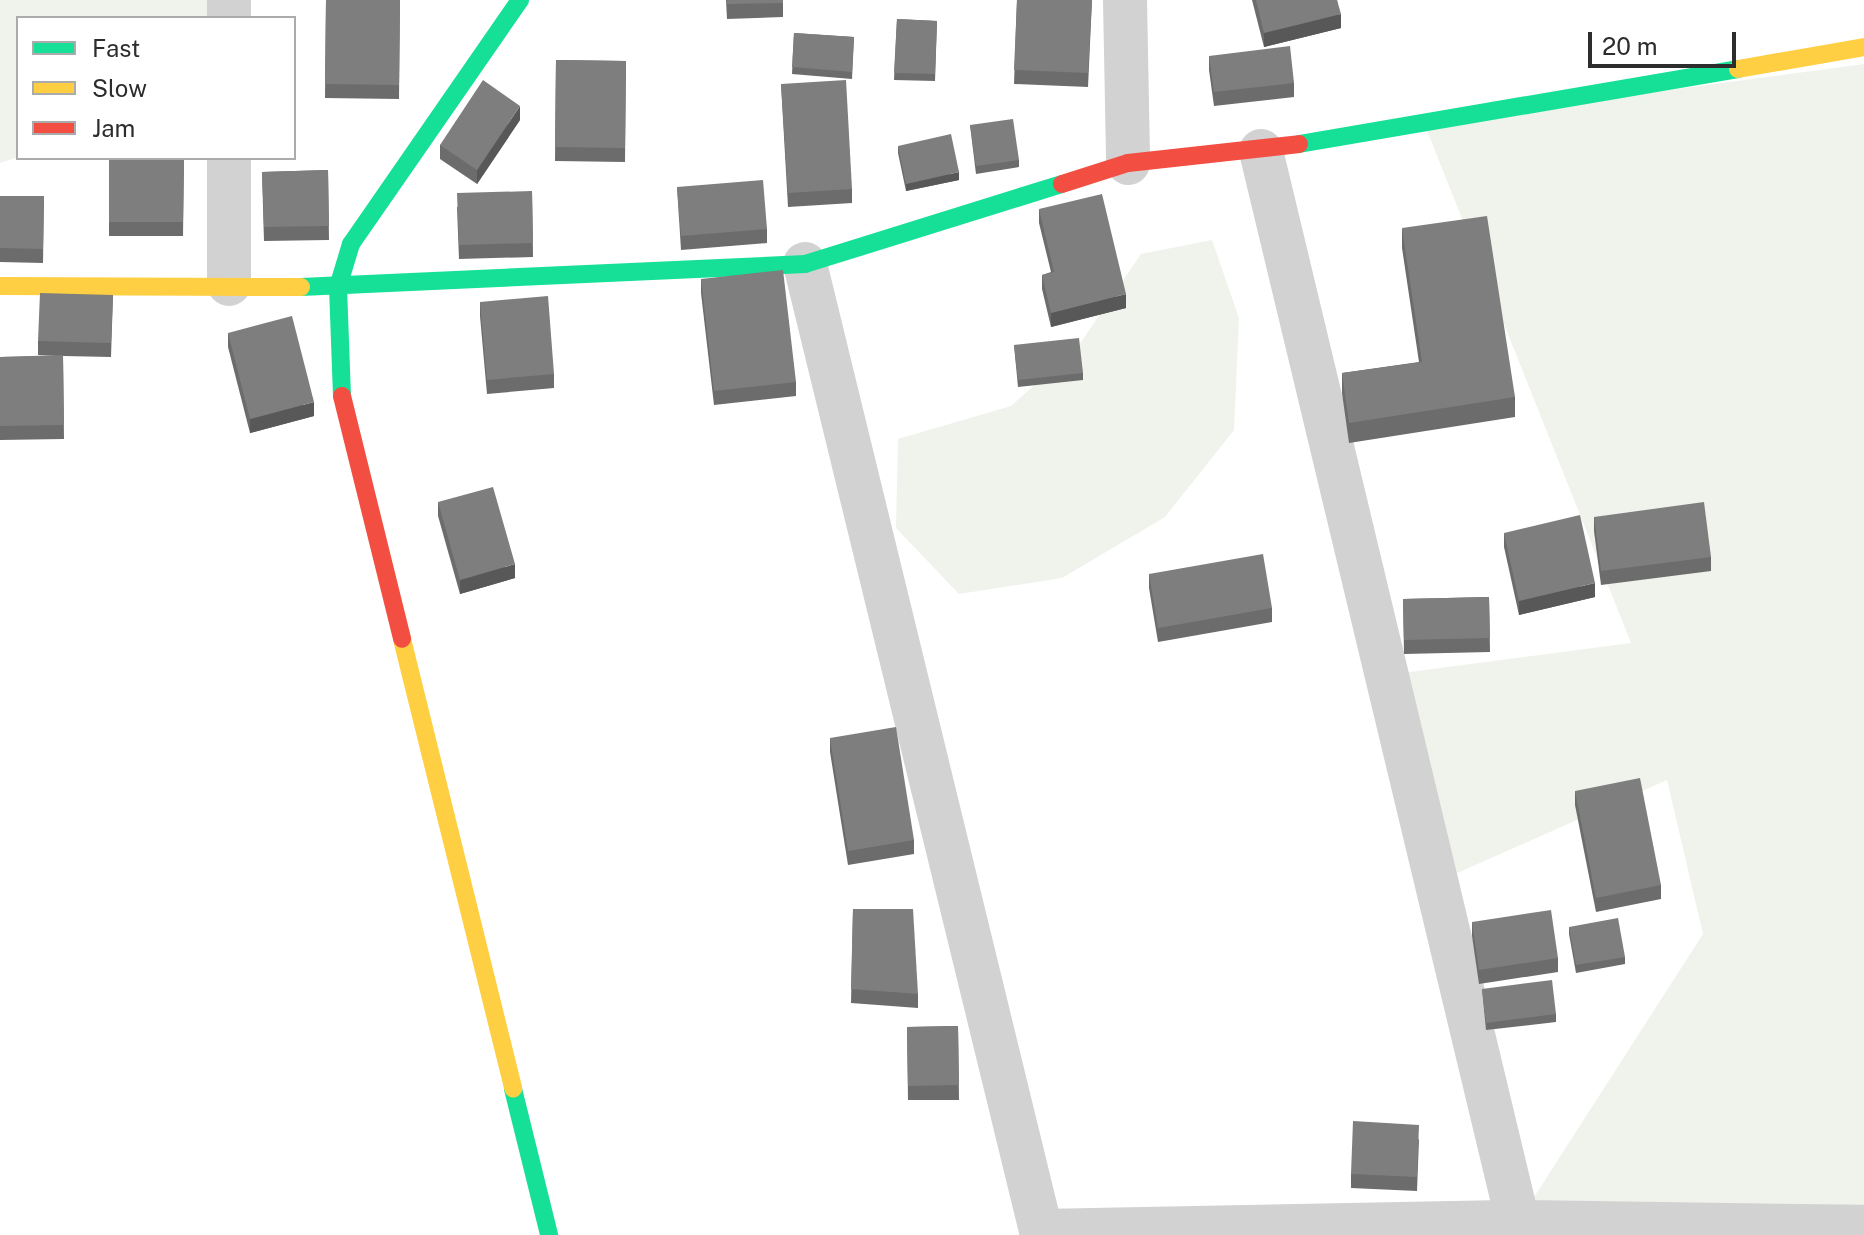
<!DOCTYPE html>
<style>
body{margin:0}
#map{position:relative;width:1864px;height:1235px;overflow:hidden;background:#fff;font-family:"Public Sans",sans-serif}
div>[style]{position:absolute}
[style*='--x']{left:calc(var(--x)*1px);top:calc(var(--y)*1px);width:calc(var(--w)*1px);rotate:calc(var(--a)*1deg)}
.green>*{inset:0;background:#eff3ec}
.street>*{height:44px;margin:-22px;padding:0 22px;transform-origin:22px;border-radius:22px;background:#d2d2d2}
.fast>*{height:18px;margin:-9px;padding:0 9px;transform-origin:9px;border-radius:9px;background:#16e098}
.slow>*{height:18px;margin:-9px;padding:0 9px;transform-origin:9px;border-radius:9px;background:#ffcf43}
.jam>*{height:18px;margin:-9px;padding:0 9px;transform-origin:9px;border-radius:9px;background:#f24e42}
.wall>*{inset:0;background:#6c6c6c}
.shaded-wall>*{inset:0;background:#585858}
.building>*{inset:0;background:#7e7e7e}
span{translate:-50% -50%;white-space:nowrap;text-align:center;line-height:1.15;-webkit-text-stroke:8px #fff;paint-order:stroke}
.legend{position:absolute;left:16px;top:16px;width:280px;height:144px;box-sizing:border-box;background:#fff;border:2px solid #ababab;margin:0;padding:10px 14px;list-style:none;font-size:24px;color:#2d2d2d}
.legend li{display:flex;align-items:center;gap:16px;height:40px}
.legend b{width:40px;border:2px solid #ababab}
.scale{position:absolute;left:1588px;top:32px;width:148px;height:36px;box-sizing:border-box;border:4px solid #2d2d2d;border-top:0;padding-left:10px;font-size:24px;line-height:28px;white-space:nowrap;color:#2d2d2d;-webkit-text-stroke:6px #fff;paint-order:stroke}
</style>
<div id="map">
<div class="green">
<i style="clip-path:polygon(0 0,229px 0,229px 18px,18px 18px,18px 157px,0 163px)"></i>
<i style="clip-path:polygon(1864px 64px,1864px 1235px,1518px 1222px,1703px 934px,1667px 780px,1437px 882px,1387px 675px,1631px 643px,1424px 123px)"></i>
<i style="clip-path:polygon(1212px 240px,1239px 318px,1234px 430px,1165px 517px,1062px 578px,959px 594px,896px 528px,898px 439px,1011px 406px,1079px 345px,1141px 254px)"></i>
</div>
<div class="street">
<i style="--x:1125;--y:0;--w:163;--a:88.9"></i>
<i style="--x:229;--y:18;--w:18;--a:-90"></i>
<i style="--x:1261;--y:151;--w:1115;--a:76.51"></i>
<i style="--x:229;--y:158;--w:126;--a:90"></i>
<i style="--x:805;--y:264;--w:1000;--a:76.28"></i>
<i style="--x:1041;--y:1231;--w:477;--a:-1.1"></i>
<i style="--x:1518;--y:1222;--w:346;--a:0.8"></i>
</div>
<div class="fast">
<i style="--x:1299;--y:144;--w:445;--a:-9.7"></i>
<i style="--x:301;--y:287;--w:505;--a:-2.61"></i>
<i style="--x:805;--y:264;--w:269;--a:-17.3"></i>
<i style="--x:342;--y:396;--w:109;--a:-92.1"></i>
<i style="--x:338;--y:287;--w:45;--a:-73.2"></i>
<i style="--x:351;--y:244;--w:297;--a:-55.3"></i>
<i style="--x:513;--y:1089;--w:150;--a:76.1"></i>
</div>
<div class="slow">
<i style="--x:1738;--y:69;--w:128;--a:-9.9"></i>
<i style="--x:0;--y:286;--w:301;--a:0.2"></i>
<i style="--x:402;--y:639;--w:463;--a:76.1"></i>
</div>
<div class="jam">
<i style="--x:1062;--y:184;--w:69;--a:-17.7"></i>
<i style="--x:1128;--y:163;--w:172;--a:-6.3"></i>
<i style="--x:342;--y:396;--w:250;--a:76.1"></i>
</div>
<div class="wall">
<i style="clip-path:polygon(326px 0,400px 0,399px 99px,325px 98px)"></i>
<i style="clip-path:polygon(726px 0,783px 0,783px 17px,727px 19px)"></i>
<i style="clip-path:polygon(1017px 0,1092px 0,1088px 87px,1014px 84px)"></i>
<i style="clip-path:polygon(1252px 0,1337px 0,1341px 28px,1264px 47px)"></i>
<i style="clip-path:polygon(897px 19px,937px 21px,935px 81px,894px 80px)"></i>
<i style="clip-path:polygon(794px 33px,854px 37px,852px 79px,792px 74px)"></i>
<i style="clip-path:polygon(1209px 56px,1294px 83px,1294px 97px,1214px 106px,1209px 70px)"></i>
<i style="clip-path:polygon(556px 60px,626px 61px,625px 162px,555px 161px)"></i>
<i style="clip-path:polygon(781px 84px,852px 189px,852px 203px,788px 207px)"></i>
<i style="clip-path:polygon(520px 120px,477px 184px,440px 159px,440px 145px)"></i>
<i style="clip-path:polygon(970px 125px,1019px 160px,1019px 167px,976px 174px)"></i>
<i style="clip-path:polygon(898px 146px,959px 180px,906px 191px,898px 153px)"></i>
<i style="clip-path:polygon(109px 158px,184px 158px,183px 236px,109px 236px)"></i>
<i style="clip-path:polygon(328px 170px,329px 240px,264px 241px,262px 172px)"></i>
<i style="clip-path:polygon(677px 187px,767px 229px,767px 243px,681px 250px)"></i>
<i style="clip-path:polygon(532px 191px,533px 257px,459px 259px,457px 207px)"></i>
<i style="clip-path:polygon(0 196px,44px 196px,43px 263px,0 262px)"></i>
<i style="clip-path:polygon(1039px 209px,1126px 308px,1051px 327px,1042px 289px,1042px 275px,1051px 272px,1039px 223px)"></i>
<i style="clip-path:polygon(1402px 228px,1515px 397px,1515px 417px,1349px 443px,1342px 393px,1342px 373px,1419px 362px,1402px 248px)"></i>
<i style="clip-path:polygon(701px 279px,796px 382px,796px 396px,714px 405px,701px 293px)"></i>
<i style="clip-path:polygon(113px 295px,111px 357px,63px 356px,64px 439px,0 440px,0 357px,57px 356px,38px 355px,38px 341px)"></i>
<i style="clip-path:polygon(480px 302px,554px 374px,554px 388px,487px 394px,480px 316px)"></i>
<i style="clip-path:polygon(228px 333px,314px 416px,250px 433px,228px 347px)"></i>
<i style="clip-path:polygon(1014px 345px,1083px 373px,1083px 380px,1018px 387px)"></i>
<i style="clip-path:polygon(438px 502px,515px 578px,460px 594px,438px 516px)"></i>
<i style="clip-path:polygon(1594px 517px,1711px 557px,1711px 571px,1601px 585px,1594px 531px)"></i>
<i style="clip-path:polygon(1504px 533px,1595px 597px,1519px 615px,1504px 547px)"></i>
<i style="clip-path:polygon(1149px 574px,1272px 608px,1272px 622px,1158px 642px,1149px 588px)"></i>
<i style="clip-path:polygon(1489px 597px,1490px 652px,1404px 654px,1403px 599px)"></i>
<i style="clip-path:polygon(830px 738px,914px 840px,914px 854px,848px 865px,830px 752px)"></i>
<i style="clip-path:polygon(1575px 791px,1661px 885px,1661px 899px,1596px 912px,1575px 805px)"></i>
<i style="clip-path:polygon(853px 909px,918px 994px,918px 1008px,851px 1003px)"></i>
<i style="clip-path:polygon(1472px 922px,1558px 958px,1558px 972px,1479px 984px,1472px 936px)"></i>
<i style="clip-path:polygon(1569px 927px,1625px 957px,1625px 964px,1576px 973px,1569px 934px)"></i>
<i style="clip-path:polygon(1482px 989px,1556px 1014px,1556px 1022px,1486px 1030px)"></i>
<i style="clip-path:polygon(958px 1026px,959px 1100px,908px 1100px,907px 1027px)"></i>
<i style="clip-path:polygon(1419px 1139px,1417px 1191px,1351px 1188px,1351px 1174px)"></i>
</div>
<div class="shaded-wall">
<i style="clip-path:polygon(1341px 14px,1341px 28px,1264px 47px,1264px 33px)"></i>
<i style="clip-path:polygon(520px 106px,520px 120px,477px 184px,477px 170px)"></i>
<i style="clip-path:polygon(959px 172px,959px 180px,906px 191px,906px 184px)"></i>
<i style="clip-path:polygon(1126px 294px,1126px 308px,1051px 327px,1051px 313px)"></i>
<i style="clip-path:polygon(314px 402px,314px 416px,250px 433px,250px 419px)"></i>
<i style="clip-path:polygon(515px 564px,515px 578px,460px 594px,460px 580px)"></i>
<i style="clip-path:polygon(1595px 583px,1595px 597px,1519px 615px,1519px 601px)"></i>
</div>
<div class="building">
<i style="clip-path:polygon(326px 0,400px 0,399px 85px,325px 84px)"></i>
<i style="clip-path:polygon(727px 0,783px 0,783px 3px,727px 4px)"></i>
<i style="clip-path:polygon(1017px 0,1092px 0,1088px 73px,1014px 70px)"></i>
<i style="clip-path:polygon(1256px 0,1337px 0,1341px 14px,1264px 33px)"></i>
<i style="clip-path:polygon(897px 19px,937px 21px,935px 74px,894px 73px)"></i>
<i style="clip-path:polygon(794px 33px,854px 37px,852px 72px,792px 67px)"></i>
<i style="clip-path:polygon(1290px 46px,1294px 83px,1214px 92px,1209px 56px)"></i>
<i style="clip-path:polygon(556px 60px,626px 61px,625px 148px,555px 147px)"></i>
<i style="clip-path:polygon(483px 80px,520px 106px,477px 170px,440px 145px)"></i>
<i style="clip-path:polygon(846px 80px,852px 189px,788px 193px,781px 84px)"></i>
<i style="clip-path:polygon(1013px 119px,1019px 160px,976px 166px,970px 125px)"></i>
<i style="clip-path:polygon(951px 134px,959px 172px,906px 184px,898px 146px)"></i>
<i style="clip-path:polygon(109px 158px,184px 158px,183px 222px,109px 222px)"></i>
<i style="clip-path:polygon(328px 170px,329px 226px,264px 227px,262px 172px)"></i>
<i style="clip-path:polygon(763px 180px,767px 229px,681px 236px,677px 187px)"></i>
<i style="clip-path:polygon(532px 191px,533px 243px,459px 245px,457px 193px)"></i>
<i style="clip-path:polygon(1102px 194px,1126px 294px,1051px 313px,1042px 275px,1054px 272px,1039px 209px)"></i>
<i style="clip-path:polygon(0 196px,44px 196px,43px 249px,0 248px)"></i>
<i style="clip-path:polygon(1487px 216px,1515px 397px,1349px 423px,1342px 373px,1422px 362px,1402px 228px)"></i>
<i style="clip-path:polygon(783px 270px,796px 382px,714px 391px,701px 279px)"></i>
<i style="clip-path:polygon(40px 293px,113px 295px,111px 343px,38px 341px)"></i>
<i style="clip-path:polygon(548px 296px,554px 374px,487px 380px,480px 302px)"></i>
<i style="clip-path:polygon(292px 316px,314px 402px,250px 419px,228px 333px)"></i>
<i style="clip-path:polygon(1079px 338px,1083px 373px,1018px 380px,1014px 345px)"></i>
<i style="clip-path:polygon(63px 355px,64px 425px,0 426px,0 357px)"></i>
<i style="clip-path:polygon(493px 487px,515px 564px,460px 580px,438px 502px)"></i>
<i style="clip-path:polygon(1704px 502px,1711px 557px,1601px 571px,1594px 517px)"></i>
<i style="clip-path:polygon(1580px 515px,1595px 583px,1519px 601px,1504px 533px)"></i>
<i style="clip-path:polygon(1263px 554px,1272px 608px,1158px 628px,1149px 574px)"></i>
<i style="clip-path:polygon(1489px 597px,1490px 638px,1404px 640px,1403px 599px)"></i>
<i style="clip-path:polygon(896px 727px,914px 840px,848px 851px,830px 738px)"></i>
<i style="clip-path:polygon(1640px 778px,1661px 885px,1596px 898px,1575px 791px)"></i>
<i style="clip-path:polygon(853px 909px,913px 909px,918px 994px,851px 989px)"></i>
<i style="clip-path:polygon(1551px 910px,1558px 958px,1479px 970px,1472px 922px)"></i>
<i style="clip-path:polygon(1618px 918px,1625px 957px,1576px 965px,1569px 927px)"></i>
<i style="clip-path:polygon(1552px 980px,1556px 1014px,1486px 1023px,1482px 989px)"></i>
<i style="clip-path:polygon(958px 1026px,959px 1085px,908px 1086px,907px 1027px)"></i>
<i style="clip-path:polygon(1353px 1121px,1419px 1125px,1417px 1177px,1351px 1174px)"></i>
</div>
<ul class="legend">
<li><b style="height:10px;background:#16e098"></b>Fast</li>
<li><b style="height:10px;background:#ffcf43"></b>Slow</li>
<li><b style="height:10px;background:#f24e42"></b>Jam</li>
</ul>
<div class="scale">20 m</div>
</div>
